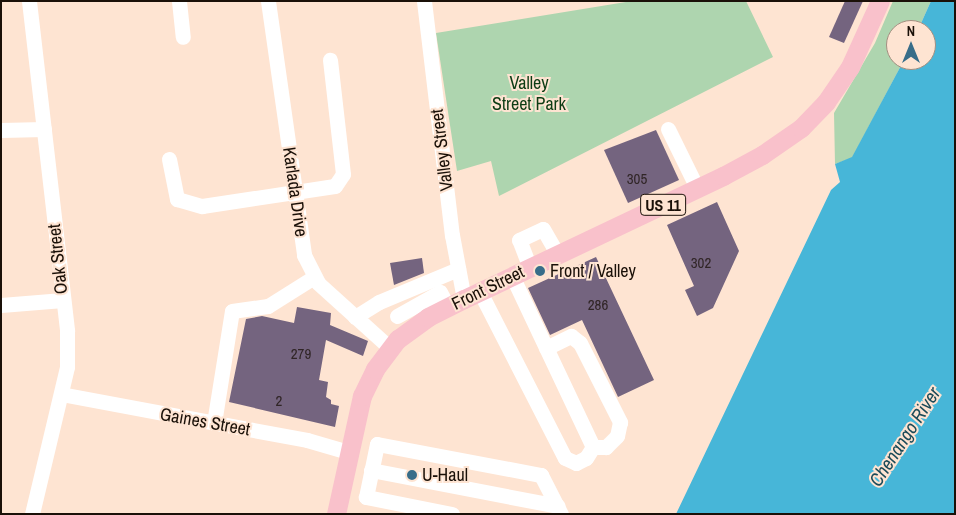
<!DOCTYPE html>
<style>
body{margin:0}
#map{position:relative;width:956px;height:515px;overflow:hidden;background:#fee4d2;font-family:"Archivo Narrow",sans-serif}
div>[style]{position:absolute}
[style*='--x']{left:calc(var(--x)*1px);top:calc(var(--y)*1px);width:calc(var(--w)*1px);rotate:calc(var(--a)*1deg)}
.green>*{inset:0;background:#aed5af}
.water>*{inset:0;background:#47b6d8}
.building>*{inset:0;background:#74647f}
.minor>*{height:15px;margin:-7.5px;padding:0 7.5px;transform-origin:7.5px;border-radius:7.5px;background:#fff}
.major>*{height:19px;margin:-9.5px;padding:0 9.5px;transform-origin:9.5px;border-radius:9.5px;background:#f9c1cb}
.dots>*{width:14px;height:14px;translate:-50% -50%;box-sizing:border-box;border:2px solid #fee4d2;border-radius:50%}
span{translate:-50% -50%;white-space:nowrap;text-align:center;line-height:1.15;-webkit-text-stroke:4px #fee4d2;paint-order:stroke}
.number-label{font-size:15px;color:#302526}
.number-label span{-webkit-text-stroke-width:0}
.shield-label span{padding:1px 4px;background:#fee4d2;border:1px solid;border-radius:4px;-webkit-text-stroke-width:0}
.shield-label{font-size:16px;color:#1a1008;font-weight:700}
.park-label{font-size:18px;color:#0d3c14}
.street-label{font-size:18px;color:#1a1008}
.poi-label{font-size:18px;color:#1a1008}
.left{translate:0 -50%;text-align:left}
.water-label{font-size:19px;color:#1b4b59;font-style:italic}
.frame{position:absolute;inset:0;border:2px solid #1a1008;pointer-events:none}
.north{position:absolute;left:886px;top:20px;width:50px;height:50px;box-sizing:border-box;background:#fee4d2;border:1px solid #a38f81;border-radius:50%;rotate:0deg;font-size:14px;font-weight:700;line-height:20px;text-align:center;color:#1a1008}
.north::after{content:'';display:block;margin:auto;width:18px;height:22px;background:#386d89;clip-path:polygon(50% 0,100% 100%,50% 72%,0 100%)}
</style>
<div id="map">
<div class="green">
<i style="clip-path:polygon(632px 1px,746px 1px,773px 57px,499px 196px,491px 161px,457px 171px,436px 33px)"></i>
<i style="clip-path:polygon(893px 1px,931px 1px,918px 30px,896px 30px,896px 60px,904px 60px,852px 158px,835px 164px,834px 113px,875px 43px)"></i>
</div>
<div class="water">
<i style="clip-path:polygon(931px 1px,955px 1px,955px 514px,676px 514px,831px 190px,840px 182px,835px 164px,852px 157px,904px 60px,926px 60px,926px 30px,918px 30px)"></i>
</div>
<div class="building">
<i style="clip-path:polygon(845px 1px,863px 1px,844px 43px,829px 37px)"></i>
<i style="clip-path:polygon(656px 130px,679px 180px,628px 203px,604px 150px)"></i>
<i style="clip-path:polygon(717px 202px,739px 251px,713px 308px,697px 316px,685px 290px,694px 286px,667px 225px)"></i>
<i style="clip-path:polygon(596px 257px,654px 380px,618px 397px,582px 320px,550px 335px,528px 288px)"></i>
<i style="clip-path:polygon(422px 258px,424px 273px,394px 285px,390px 263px)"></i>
<i style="clip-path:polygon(297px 307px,331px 313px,330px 325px,368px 341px,363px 356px,326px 340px,319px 380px,328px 382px,326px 397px,331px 400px,331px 404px,339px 406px,335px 427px,229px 402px,246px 319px,262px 316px,294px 323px)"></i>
</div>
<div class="minor">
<i style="--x:29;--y:1;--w:332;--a:83.4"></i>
<i style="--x:67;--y:331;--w:36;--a:90"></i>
<i style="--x:67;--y:367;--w:151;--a:103.4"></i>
<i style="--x:179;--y:1;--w:36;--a:84"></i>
<i style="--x:268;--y:1;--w:257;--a:81.9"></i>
<i style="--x:304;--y:255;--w:31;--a:63"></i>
<i style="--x:318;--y:283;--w:97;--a:42.1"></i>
<i style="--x:424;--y:1;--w:236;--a:83.2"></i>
<i style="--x:452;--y:235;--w:65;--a:79.4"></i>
<i style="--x:668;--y:129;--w:66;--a:63.8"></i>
<i style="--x:1;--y:130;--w:43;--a:-1.3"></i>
<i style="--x:169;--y:159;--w:41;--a:78.7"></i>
<i style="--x:177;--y:199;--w:26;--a:16"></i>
<i style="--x:202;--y:206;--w:134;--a:-8.6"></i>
<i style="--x:335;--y:186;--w:14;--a:-56"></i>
<i style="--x:343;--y:174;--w:115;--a:-96.5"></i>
<i style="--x:530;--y:268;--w:30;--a:-111"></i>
<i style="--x:519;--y:240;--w:26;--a:-25"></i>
<i style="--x:543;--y:229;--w:30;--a:60"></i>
<i style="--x:480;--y:292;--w:186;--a:62.9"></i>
<i style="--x:565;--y:458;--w:12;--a:24"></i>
<i style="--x:576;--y:463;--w:11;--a:-27"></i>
<i style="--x:586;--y:458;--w:13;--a:-58"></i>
<i style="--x:593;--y:447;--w:189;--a:-115.3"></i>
<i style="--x:1;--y:305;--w:62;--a:-4.6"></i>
<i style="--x:397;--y:316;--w:49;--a:-29.2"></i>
<i style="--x:440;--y:292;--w:17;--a:62"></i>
<i style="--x:355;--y:317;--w:28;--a:-32"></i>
<i style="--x:379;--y:302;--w:86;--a:-22.7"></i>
<i style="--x:546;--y:348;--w:28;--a:-26"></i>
<i style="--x:571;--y:336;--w:11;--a:38"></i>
<i style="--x:580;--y:343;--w:89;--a:63.1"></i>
<i style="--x:620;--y:422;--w:14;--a:102"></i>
<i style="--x:617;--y:436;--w:16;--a:135"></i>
<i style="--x:606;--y:447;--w:13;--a:180"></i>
<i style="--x:61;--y:394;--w:250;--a:10.6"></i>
<i style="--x:307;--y:440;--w:43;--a:16.3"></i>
<i style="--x:214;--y:423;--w:113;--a:-80.9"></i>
<i style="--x:232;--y:311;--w:36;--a:-8"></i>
<i style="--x:268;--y:306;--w:54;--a:-32.2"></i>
<i style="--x:371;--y:470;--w:190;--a:10.9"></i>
<i style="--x:452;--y:514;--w:88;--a:-168.8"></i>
<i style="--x:366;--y:497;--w:54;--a:-78.3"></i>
<i style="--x:377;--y:444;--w:167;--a:10.7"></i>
<i style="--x:541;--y:475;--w:44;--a:62.9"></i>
</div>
<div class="major">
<i style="--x:336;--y:514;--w:121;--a:-77.6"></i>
<i style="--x:362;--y:396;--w:30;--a:-64"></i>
<i style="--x:375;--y:369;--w:38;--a:-53"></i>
<i style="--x:398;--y:339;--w:37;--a:-36"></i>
<i style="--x:428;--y:317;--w:40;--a:-26.6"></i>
<i style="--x:464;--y:299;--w:287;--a:-25.4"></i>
<i style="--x:723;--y:176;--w:44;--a:-28.3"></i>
<i style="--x:762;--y:155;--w:47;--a:-34.7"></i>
<i style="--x:801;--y:128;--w:36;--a:-46"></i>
<i style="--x:826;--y:102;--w:42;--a:-55.6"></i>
<i style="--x:850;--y:67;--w:72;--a:-65.6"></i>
</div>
<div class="dots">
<i style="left:540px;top:271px;background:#386d89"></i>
<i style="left:412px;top:475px;background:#386d89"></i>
</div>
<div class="number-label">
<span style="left:637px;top:179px">305</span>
<span style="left:701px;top:263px">302</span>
<span style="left:598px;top:305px">286</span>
<span style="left:301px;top:354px">279</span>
<span style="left:279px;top:401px">2</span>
</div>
<div class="shield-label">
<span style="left:663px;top:205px">US 11</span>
</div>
<div class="park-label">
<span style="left:529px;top:94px">Valley<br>Street Park</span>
</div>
<div class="street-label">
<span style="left:442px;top:150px;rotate:-97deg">Valley Street</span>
<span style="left:295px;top:192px;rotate:82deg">Karlada Drive</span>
<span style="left:58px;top:259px;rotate:-96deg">Oak Street</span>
<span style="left:488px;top:288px;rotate:-26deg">Front Street</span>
<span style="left:205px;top:422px;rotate:10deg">Gaines Street</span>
</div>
<div class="poi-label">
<span class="left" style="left:550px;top:271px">Front / Valley</span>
<span class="left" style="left:422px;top:475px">U-Haul</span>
</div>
<div class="water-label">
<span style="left:905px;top:437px;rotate:-57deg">Chenango River</span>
</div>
<div class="frame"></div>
<div class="north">N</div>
</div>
